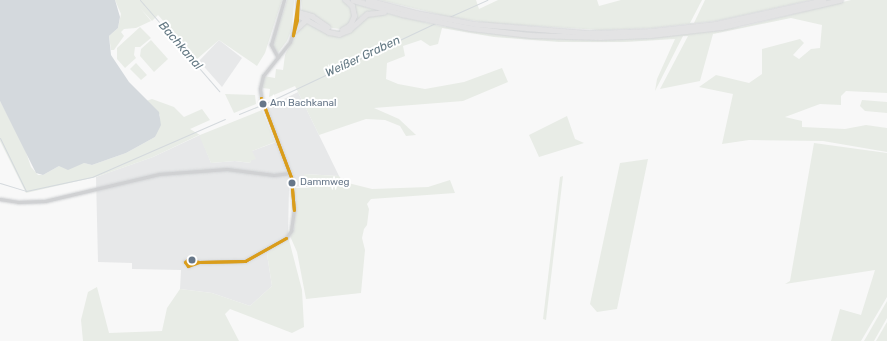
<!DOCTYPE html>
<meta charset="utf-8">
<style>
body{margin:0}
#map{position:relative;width:887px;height:341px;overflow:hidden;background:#f8f8f8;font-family:Rubik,sans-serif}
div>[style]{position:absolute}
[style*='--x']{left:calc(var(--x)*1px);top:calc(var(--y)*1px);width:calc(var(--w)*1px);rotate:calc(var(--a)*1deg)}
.built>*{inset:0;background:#e7e8e9}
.green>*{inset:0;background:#e8ece6}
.water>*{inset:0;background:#d4d9dd}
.stream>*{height:1px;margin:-0.5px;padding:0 0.5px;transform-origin:0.5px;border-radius:0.5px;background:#d4d9dd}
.roads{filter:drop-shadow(0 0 1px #d3d5d7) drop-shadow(0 0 1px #d3d5d7)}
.minor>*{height:2.5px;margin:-1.25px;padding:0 1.25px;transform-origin:1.25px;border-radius:1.25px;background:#d0d1d3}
.tertiary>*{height:3.5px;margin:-1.75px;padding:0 1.75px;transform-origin:1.75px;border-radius:1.75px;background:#d0d1d3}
.secondary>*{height:3.5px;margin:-1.75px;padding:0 1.75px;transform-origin:1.75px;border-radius:1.75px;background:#e3e3e4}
.trunk>*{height:4.5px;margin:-2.25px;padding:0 2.25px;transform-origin:2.25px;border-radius:2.25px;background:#e3e3e4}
.bus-1>*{height:3px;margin:-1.5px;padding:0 1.5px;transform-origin:1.5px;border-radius:1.5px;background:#da9d1b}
.dots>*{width:11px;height:11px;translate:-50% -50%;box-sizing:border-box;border:2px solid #fff;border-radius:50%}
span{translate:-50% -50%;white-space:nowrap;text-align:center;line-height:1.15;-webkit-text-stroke:4px #fff;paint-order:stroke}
.bus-label{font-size:10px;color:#677789}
.left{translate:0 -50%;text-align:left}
.water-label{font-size:12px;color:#637883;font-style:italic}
</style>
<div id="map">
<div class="built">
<i style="clip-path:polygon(219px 40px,242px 58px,222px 87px,199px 61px)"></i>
<i style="clip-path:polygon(298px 92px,339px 176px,305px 174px,305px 186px,289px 187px,288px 236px,267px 254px,272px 286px,250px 306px,212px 293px,180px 289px,181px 270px,132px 269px,132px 263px,98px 262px,96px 177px,153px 157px,200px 135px,211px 163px,235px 161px,250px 163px,252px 151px,279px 141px,266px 108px)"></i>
</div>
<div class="green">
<i style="clip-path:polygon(115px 0,282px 0,265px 53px,257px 66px,219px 40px,197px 59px,158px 15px,152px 21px,141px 9px,151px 21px,136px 28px,124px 29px,121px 32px,124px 36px,114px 50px,111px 50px,109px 36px,118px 28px,121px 14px)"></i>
<i style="clip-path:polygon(287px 0,294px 0,294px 2px,292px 29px,287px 41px,277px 54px,272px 46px)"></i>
<i style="clip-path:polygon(301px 0,344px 0,353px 13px,351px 22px,341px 29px,332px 28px,302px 11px)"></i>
<i style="clip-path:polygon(380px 0,476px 0,479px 9px,498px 0,597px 0,599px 6px,621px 0,702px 0,690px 23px,694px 23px,705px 0,811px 0,716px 21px,652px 28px,599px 30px,489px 23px,445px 16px)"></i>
<i style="clip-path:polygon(851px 0,887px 0,887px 93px,846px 91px,841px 96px,841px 105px,820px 104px,785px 117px,802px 121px,802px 127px,845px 129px,866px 125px,887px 128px,887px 152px,823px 141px,749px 140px,722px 144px,733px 94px,699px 87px,716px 75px,749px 83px,762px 74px,762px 49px,800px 39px,804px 43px,793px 55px,799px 59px,811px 49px,820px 48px,822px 25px,791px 18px,713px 34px,700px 81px,660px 89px,688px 36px,683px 36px,655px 91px,657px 79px,675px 39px,625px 42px,559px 42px,494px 37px,442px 28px,438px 44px,430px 46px,421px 40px,403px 46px,405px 56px,387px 63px,386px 79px,398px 84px,425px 89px,464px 82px,502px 68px,508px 82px,463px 101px,374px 108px,399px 119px,416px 135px,406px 136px,400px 126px,385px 120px,366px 119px,319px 135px,295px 86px,269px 97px,270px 89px,263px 88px,264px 76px,275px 78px,276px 69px,283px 70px,285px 55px,300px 25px,306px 21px,335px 34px,364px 17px,385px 13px,440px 26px,513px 36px,567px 39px,628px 39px,741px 27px)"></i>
<i style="clip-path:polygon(350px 2px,375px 10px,363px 14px,348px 29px,344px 31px,337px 32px,328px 30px,301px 15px,312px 18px,331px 30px,344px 31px,354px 19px,354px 9px)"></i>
<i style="clip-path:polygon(140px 27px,151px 38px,140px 47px,135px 47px,134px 55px,136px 58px,125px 68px,117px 59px,117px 48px)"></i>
<i style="clip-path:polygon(151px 40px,168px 59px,154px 72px,140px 56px,141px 49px)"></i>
<i style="clip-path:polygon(136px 63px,147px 75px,141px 80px,130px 69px)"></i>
<i style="clip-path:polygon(225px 94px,255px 95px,256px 104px,234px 113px)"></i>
<i style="clip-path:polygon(152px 99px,174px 107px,184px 117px,202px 109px,210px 120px,190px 129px,200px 135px,262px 110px,275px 142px,252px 151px,256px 159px,250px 161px,251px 163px,235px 161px,211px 163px,199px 135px,153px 157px,96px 177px,26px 193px,0 141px,0 101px,24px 146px,31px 167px,38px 175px,43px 175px,59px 166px,84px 163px,92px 165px,126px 153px,155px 137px,160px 115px,146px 101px)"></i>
<i style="clip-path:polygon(862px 100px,887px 102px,887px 113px,865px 111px,860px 106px)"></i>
<i style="clip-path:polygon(567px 116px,575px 139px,584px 143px,539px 157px,529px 135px)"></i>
<i style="clip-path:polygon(814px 143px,887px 153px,887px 297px,861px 341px,831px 341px,840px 309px,861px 315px,875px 270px,785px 284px,790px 281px)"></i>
<i style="clip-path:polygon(648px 159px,617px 309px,597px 312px,590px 304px,620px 163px)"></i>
<i style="clip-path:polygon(304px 174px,339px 176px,344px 182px,372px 189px,428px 187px,450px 180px,455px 193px,371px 199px,367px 204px,369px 209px,367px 225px,364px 229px,362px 238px,365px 250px,361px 293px,306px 299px,297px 252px,290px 236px,294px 229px,295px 188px,312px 188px,306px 187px)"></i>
<i style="clip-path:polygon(563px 176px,546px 320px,543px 319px,560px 177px)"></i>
<i style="clip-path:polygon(288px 236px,302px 290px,304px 327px,292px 333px,230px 309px,225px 314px,239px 341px,83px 341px,81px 320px,88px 292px,97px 287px,109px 333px,162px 331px,167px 308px,180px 289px,212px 293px,250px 306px,272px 286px,267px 254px)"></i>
<i style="clip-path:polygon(887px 301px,887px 318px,874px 341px,864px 341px)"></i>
<i style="clip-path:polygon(887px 322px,887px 341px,876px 341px)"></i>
</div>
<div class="water">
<i style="clip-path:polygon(0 0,115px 0,120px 17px,118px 28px,109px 36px,111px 55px,129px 82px,159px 112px,161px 125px,155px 137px,126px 153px,92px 165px,84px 163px,68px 170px,59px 166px,43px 175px,36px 173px,0 101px)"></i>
</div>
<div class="stream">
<i style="--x:140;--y:0;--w:121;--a:49"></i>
<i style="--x:449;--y:17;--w:42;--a:-24.1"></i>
<i style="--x:264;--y:104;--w:189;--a:-25.3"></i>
<i style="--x:239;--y:114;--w:24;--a:-22"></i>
<i style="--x:0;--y:138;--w:59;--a:63.9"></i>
<i style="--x:0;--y:183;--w:27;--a:17"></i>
<i style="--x:26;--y:191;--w:67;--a:-12"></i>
<i style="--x:92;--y:177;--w:145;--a:-23.6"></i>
</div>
<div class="roads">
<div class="minor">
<i style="--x:278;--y:58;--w:15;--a:-118"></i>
<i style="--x:271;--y:45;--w:47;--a:-73.9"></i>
<i style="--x:262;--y:102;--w:13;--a:-99"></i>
<i style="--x:260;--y:89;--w:13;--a:-77"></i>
<i style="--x:263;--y:76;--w:43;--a:-51.5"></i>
<i style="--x:290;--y:42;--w:28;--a:-73"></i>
<i style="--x:0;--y:199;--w:18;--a:9"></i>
<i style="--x:18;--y:202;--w:27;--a:-2"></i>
<i style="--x:45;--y:201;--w:117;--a:-13.3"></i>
<i style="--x:159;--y:174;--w:68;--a:-4.2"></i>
<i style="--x:227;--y:169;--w:47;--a:7.3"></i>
<i style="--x:274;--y:175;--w:16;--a:-7"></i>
<i style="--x:199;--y:262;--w:11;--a:158"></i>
<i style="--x:189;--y:266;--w:6;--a:-135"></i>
<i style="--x:185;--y:262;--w:5;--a:-37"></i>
<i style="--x:189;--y:259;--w:10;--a:17"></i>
<i style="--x:199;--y:262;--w:46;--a:-1.2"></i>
<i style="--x:245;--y:261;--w:47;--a:-29.3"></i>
<i style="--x:286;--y:238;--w:9;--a:-54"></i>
<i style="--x:291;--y:231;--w:21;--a:-82"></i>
<i style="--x:294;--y:210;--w:33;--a:-95"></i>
<i style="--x:291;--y:177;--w:76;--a:-110.8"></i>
</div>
<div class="tertiary">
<i style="--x:262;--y:102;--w:4;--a:63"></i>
</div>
<div class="secondary">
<i style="--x:298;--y:13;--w:13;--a:-90"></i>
</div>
<div class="trunk">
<i style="--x:353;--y:0;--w:51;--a:15.9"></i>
<i style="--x:402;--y:14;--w:69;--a:11.6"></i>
<i style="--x:470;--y:28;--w:60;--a:6.7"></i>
<i style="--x:530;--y:35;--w:70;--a:1.6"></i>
<i style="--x:600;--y:37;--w:51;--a:-2.2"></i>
<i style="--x:651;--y:35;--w:71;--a:-6.4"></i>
<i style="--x:722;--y:27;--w:121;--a:-12.9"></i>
<i style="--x:368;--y:0;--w:51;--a:14.9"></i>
<i style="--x:417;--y:13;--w:60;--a:10.6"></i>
<i style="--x:476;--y:24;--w:113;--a:4.6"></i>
<i style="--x:589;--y:33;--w:61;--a:-1.9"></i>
<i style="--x:650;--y:31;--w:65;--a:-6.1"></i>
<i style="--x:715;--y:24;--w:111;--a:-12.5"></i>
<i style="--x:298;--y:12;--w:15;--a:16"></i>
<i style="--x:312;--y:16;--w:19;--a:35"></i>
<i style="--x:298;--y:15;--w:35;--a:29"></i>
<i style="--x:329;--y:32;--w:10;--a:11"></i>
<i style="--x:339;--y:34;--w:11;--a:-22"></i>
<i style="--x:349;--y:30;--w:24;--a:-42"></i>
<i style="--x:367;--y:14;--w:17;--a:-7"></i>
<i style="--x:295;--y:30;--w:16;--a:-43"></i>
<i style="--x:342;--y:30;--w:9;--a:-32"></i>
<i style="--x:350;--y:25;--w:10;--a:-66"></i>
<i style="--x:354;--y:16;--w:10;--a:-101"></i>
<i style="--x:352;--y:6;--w:9;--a:-139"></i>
</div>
</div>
<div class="bus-1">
<i style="--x:298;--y:0;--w:20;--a:93"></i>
<i style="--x:297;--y:20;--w:16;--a:105"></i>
<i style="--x:293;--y:35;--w:35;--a:-82"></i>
<i style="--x:261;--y:98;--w:85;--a:69.2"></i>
<i style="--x:261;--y:98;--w:85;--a:69.2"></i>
<i style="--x:291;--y:177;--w:33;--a:85"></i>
<i style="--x:291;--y:177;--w:33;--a:85"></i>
<i style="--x:188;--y:259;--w:11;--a:15"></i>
<i style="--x:199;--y:262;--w:12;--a:160"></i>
<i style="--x:188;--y:266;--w:5;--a:-127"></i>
<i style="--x:185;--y:262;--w:4;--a:-45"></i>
<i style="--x:245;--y:261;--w:47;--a:-29.3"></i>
<i style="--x:245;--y:261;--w:47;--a:-29.3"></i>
<i style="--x:199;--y:262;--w:46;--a:-1.2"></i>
<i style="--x:199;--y:262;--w:46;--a:-1.2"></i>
</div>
<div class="dots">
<i style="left:263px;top:104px;background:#677789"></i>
<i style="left:292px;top:183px;background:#677789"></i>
<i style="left:192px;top:260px;background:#677789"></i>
</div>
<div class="bus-label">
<span class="left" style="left:270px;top:104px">Am Bachkanal</span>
<span class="left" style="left:300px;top:183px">Dammweg</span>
</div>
<div class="water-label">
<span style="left:180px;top:46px;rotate:49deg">Bachkanal</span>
<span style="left:363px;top:57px;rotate:-25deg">Weißer Graben</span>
</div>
</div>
